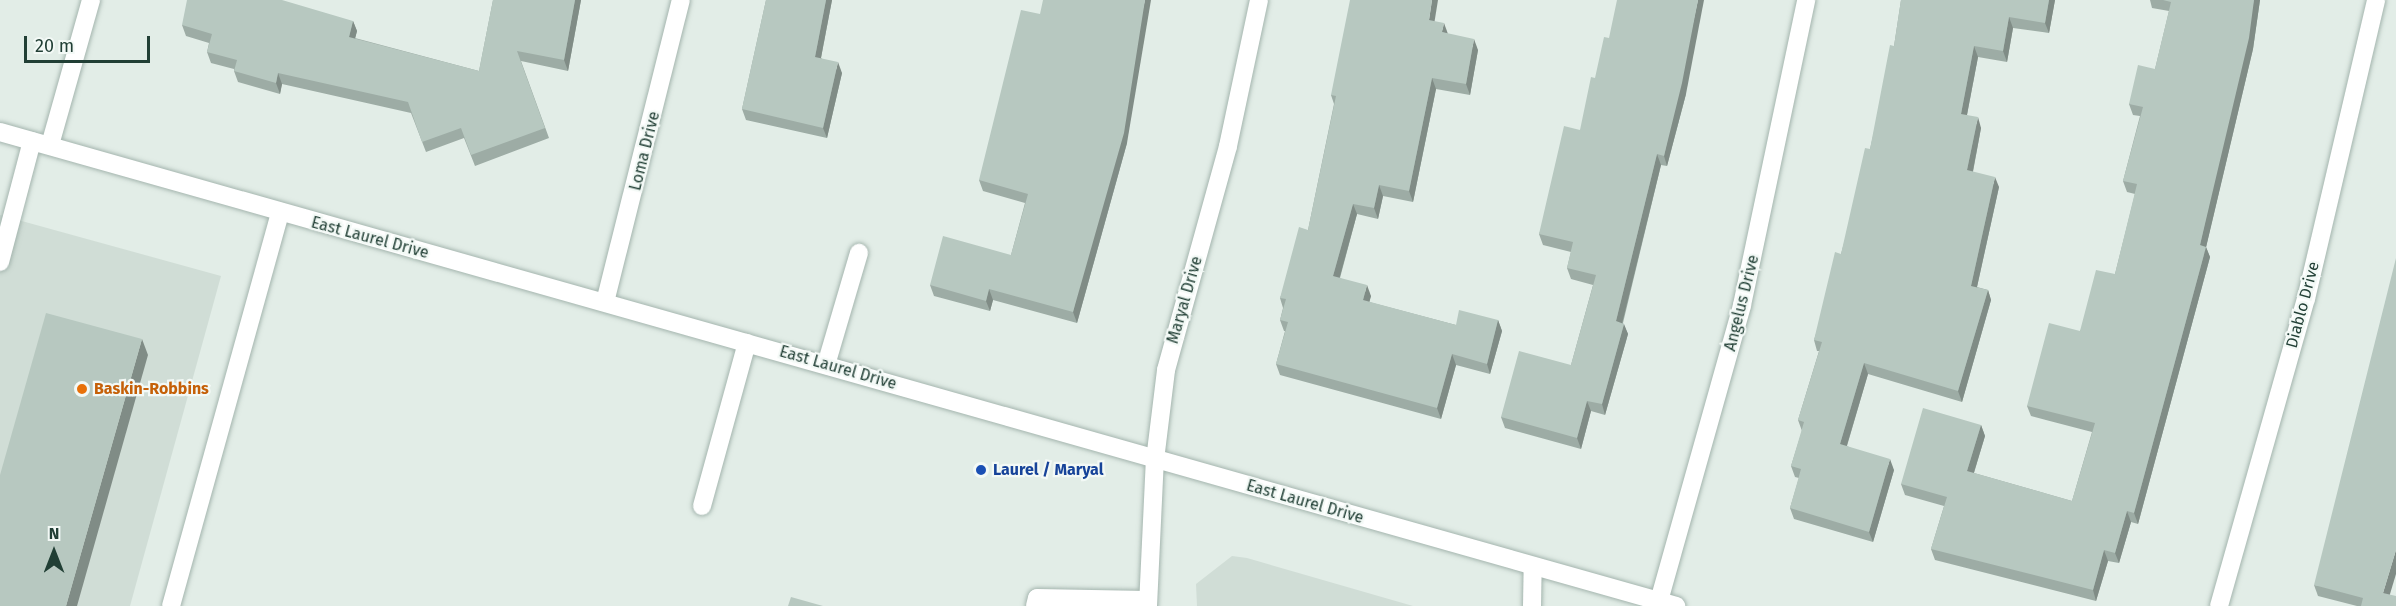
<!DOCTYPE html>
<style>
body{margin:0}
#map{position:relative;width:2396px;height:606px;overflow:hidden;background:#e2ede7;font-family:"Fira Sans",sans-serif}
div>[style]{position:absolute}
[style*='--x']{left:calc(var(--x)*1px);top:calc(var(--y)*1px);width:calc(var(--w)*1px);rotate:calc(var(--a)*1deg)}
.built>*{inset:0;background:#d0ddd6}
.roads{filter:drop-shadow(0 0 2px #a4b5ae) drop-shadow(0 0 2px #a4b5ae)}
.service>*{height:18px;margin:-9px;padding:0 9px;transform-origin:9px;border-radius:9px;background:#fff}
.minor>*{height:18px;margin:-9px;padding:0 9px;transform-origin:9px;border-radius:9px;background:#fff}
.tertiary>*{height:18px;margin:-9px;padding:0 9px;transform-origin:9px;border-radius:9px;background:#fff}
.secondary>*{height:18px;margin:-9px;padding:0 9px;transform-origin:9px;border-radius:9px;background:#fff}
.wall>*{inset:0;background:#9daca5}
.shaded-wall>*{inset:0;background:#808c86}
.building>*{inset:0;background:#b7c8c0}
.dots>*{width:16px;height:16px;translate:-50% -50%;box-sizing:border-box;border:3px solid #f3f9f6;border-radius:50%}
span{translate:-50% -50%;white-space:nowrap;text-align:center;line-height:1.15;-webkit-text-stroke:4.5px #f3f9f6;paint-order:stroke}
.street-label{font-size:16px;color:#213f35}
.food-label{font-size:16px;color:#c56008;font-weight:700}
.left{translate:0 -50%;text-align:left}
.transit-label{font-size:16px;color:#164399;font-weight:700}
.north{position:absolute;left:24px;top:522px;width:60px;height:60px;-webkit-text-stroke:4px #f3f9f6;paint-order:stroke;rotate:0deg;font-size:16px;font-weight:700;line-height:24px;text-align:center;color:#213f35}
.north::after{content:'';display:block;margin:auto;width:21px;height:27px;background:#213f35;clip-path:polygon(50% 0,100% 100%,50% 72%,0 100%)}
.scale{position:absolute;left:24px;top:36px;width:126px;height:27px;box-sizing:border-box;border:3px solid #213f35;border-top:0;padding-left:8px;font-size:18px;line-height:21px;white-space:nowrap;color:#213f35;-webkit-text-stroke:4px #f3f9f6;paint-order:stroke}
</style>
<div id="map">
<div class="built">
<i style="clip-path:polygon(0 215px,221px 276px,130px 606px,0 606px)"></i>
<i style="clip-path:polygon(1232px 556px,1247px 558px,1413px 606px,1197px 606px,1196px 584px)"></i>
</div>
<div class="roads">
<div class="service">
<i style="--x:0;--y:262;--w:125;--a:-75.2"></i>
<i style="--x:826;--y:365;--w:117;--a:-73.6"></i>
<i style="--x:702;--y:506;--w:169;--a:-74.6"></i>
<i style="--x:171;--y:606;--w:408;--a:-74.5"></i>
<i style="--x:1035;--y:606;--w:8;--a:-76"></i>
<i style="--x:1037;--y:598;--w:110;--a:1"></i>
<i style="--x:1532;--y:606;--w:39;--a:-89"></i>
</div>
<div class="minor">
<i style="--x:50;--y:145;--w:151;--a:-74.2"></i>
<i style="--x:605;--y:302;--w:311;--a:-75.9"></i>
<i style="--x:1155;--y:460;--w:91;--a:-83"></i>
<i style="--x:1166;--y:370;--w:232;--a:-74.5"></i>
<i style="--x:1228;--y:146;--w:149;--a:-78"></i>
<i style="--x:1659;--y:601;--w:307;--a:-74.3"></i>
<i style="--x:1742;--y:305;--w:312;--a:-78.1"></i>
<i style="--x:2219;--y:606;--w:319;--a:-74.2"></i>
<i style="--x:2306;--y:299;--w:307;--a:-76.8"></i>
</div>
<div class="tertiary">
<i style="--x:1148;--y:606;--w:146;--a:-87.3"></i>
</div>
<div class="secondary">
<i style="--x:0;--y:132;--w:1742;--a:15.79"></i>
</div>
</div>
<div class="wall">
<i style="clip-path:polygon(493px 0,581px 0,568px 71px,521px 61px,549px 138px,475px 166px,464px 138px,426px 152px,411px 113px,282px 84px,280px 94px,238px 82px,234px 71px,234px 69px,211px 63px,207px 52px,209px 43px,186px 36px,182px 25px,353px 21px,357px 31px,355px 38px,479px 71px)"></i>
<i style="clip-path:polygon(766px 0,832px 0,821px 58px,842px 73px,827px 138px,746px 120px,742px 109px)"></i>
<i style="clip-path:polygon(1901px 0,2055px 0,2049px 33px,2013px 28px,2007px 62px,1978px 57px,1967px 115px,1981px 128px,1973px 172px,1999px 187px,1977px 287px,1988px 290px,1991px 300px,1962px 402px,1868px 374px,1847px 446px,1894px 470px,1873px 542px,1794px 519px,1790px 508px,1799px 478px,1795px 477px,1791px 466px,1802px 431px,1798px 420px,1819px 351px,1817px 351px,1814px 340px,1841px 254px,1870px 149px,1894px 46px)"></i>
<i style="clip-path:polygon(2150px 0,2260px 0,2253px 49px,2206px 247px,2210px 257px,2138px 524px,2131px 522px,2119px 563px,2108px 561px,2096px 601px,1935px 560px,1931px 549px,1944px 506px,1905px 495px,1901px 484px,1981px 425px,1985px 436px,1974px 473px,2072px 501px,2092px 432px,2031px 416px,2027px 406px,2080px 331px,2115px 274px,2135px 194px,2127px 192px,2123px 181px,2140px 116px,2133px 115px,2129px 104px,2155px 69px,2169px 11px,2152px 8px)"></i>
<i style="clip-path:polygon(1434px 22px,1447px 34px,1478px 50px,1470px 95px,1436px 89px,1413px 202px,1383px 196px,1378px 219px,1357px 214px,1340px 278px,1371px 296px,1369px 302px,1456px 325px,1498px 320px,1502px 331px,1490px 374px,1456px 365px,1441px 419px,1280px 375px,1276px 364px,1285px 331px,1284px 331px,1280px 320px,1283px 308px,1280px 298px,1308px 230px,1334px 104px,1331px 95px)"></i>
<i style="clip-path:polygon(1686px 94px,1667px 166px,1661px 165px,1623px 323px,1628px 334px,1605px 415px,1591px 411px,1581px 449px,1505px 428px,1501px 417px,1571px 365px,1593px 285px,1571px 279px,1567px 268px,1571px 252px,1543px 245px,1539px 234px,1580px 130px)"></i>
<i style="clip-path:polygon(1127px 143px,1077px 323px,993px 300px,990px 311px,934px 296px,930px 285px,1011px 255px,1025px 203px,983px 191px,979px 180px)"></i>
<i style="clip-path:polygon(2314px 585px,2390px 595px,2396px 606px,2357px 606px,2318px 596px)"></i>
</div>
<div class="shaded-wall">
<i style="clip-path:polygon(575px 0,581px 0,568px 71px,564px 60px)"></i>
<i style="clip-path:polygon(826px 0,832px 0,819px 68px,815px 57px)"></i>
<i style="clip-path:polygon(1145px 0,1151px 0,1127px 143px,1077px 323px,1073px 312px)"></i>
<i style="clip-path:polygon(1432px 0,1438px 0,1433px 31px,1429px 20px)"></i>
<i style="clip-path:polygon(1698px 0,1704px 0,1686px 94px,1667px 166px,1664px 156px)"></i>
<i style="clip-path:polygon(2049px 0,2055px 0,2049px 33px,2045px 23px)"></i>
<i style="clip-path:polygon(2254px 0,2260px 0,2253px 49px,2204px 256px,2200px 245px)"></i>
<i style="clip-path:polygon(2009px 17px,2013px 28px,2007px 62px,2003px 51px)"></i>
<i style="clip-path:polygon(353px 21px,357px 31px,353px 47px,349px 37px)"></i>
<i style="clip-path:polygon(1444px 23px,1448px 34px,1442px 32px)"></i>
<i style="clip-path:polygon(1474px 39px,1478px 50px,1470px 95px,1466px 84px)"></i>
<i style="clip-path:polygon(1974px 46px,1978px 57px,1965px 125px,1961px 114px)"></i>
<i style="clip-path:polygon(838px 62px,842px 73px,827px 138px,823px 128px)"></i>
<i style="clip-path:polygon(278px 73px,282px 84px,280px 94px,276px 83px)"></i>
<i style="clip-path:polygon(1432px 78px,1436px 89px,1413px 202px,1409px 191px)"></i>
<i style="clip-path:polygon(1978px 117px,1981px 128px,1971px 181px,1967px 170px)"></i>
<i style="clip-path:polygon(1657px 154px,1661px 165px,1620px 332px,1616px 321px)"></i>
<i style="clip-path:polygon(1995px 177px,1999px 187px,1975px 296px,1971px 286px)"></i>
<i style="clip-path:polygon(1379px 185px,1383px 196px,1378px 219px,1374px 208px)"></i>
<i style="clip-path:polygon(1353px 204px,1357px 214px,1337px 287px,1333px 276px)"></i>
<i style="clip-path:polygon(2206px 247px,2210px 257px,2138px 524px,2134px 513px)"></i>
<i style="clip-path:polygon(1367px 285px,1371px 296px,1367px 311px,1363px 300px)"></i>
<i style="clip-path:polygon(989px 289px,993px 300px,990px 311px,986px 301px)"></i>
<i style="clip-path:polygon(1988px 290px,1991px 300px,1962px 402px,1958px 391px)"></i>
<i style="clip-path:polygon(1498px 320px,1502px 331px,1490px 374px,1487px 364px)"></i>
<i style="clip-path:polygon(1624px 324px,1628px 334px,1605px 415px,1602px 404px)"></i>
<i style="clip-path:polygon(142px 339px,148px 355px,77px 606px,66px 606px)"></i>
<i style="clip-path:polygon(1452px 354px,1456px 365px,1441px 419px,1437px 408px)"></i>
<i style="clip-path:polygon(1864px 363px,1868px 374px,1844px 455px,1840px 444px)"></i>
<i style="clip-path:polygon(1587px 401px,1591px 411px,1581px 449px,1577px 438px)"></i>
<i style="clip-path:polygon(1981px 425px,1985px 436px,1971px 482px,1967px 471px)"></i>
<i style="clip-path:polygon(1890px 459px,1894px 470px,1873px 542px,1869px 532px)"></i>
<i style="clip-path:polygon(2127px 511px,2131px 522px,2119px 563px,2115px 553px)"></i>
<i style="clip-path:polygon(2104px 550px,2108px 561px,2096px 601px,2093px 590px)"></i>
<i style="clip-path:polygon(2396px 550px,2396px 574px,2387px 604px,2383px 593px)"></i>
</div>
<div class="building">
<i style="clip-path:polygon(187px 0,282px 0,353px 21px,349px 37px,479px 71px,493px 0,575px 0,564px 60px,517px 51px,545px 128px,471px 155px,461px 128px,422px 142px,408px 102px,278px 73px,276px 83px,234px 71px,237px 60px,207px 52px,212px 34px,182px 25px)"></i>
<i style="clip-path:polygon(766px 0,826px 0,815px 57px,838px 62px,823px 128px,742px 109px)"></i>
<i style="clip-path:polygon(1043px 0,1145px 0,1124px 133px,1073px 312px,989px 289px,986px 301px,930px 285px,943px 236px,1011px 255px,1028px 194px,979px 180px,1021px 10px,1040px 14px)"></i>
<i style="clip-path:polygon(1350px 0,1432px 0,1429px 20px,1444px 23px,1442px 32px,1474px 39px,1466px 84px,1432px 78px,1409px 191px,1379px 185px,1374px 208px,1353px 204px,1333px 276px,1367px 285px,1363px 300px,1456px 325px,1459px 310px,1498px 320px,1487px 364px,1452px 354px,1437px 408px,1276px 364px,1288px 322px,1280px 320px,1286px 299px,1280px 298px,1299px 227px,1308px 230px,1336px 96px,1331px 95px)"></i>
<i style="clip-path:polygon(1617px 0,1698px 0,1682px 83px,1664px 156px,1657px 154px,1616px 321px,1624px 324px,1602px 404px,1587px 401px,1577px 438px,1501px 417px,1519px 351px,1571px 365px,1596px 275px,1567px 268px,1573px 242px,1539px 234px,1564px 126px,1580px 130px,1591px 77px,1595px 78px,1604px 37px,1609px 38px)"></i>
<i style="clip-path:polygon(1901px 0,2049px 0,2045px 23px,2009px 17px,2003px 51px,1974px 46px,1961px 114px,1978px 117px,1967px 170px,1995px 177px,1971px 286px,1988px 290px,1958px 391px,1864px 363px,1840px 444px,1890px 459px,1869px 532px,1790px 508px,1801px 469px,1791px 466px,1804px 422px,1798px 420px,1822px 342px,1814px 340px,1835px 252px,1841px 254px,1865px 148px,1870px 149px,1890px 45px,1894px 46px)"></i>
<i style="clip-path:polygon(2163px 0,2254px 0,2249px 38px,2200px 245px,2206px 247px,2134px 513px,2127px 511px,2115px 553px,2104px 550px,2093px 590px,1931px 549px,1947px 497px,1901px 484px,1923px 408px,1981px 425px,1967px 471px,2072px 501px,2095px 423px,2027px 406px,2049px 323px,2080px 331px,2096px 270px,2115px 274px,2137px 184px,2123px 181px,2143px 107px,2129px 104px,2138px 65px,2155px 69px,2171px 2px)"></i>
<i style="clip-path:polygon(2396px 258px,2396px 550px,2383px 593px,2396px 596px,2396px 606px,2361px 606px,2363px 598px,2314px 585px)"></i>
<i style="clip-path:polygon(46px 313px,142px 339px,66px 606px,0 606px,0 475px)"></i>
<i style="clip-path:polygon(791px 597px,823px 606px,788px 606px)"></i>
</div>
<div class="dots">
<i style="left:82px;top:389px;background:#e8710a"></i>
<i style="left:981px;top:470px;background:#1a4fb4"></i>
</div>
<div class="street-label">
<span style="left:645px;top:151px;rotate:-76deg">Loma Drive</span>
<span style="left:370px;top:238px;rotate:15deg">East Laurel Drive</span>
<span style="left:1185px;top:300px;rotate:-74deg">Maryal Drive</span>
<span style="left:1742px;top:303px;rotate:-76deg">Angelus Drive</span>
<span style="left:2303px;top:305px;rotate:-75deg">Diablo Drive</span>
<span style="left:838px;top:368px;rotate:16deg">East Laurel Drive</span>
<span style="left:1305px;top:502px;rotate:16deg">East Laurel Drive</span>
</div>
<div class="food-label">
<span class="left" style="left:94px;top:389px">Baskin-Robbins</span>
</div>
<div class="transit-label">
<span class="left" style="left:993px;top:470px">Laurel / Maryal</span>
</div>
<div class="north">N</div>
<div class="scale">20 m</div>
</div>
